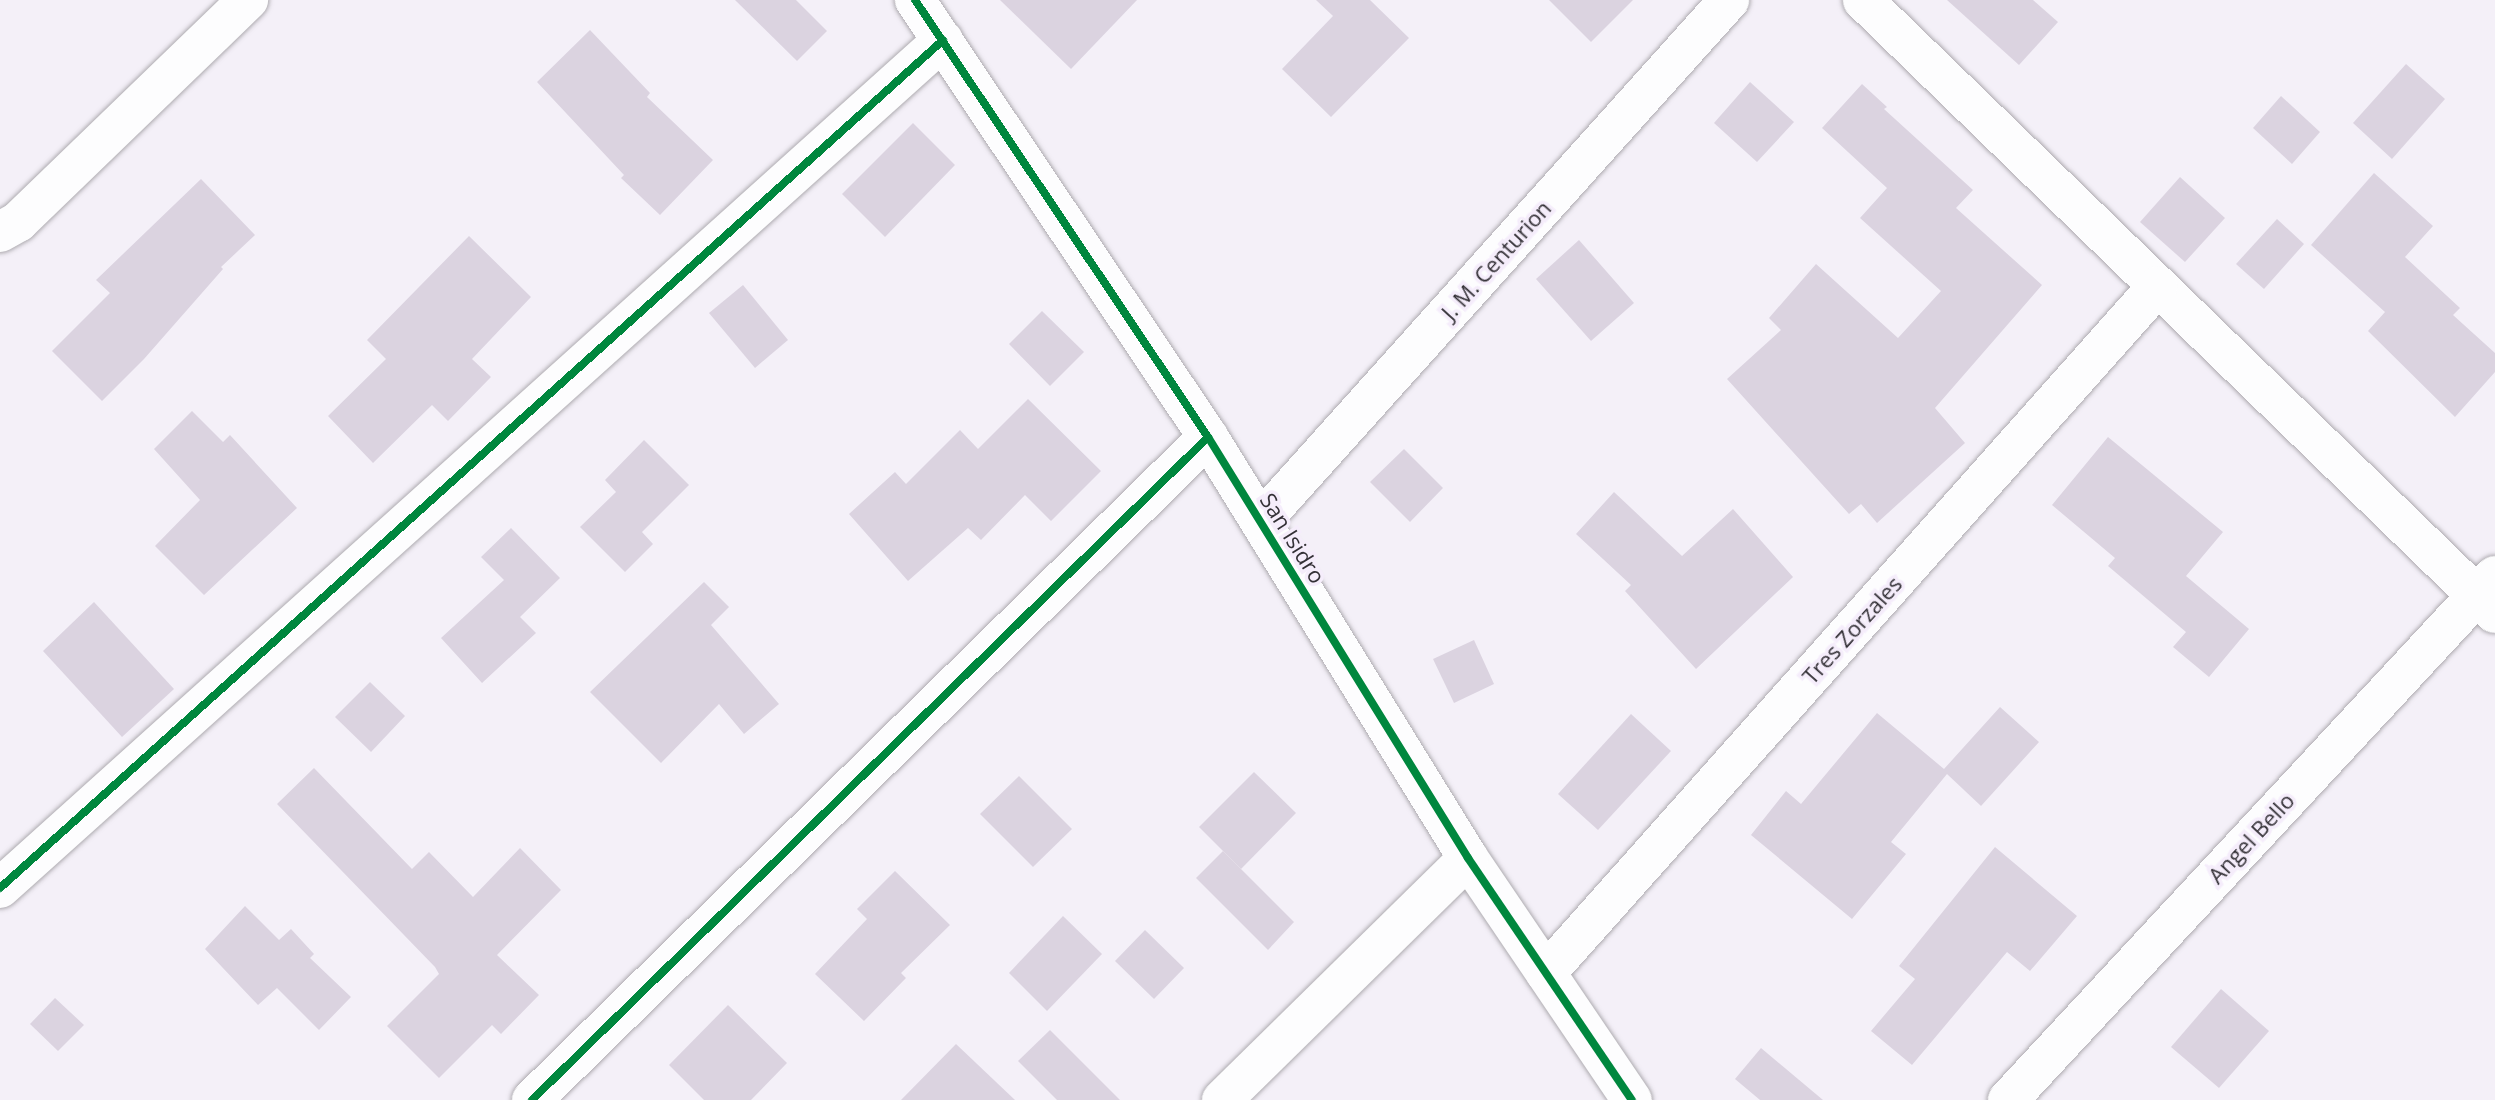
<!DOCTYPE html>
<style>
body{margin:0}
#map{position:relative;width:2495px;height:1100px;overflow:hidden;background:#f4f0f8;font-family:"Open Sans",sans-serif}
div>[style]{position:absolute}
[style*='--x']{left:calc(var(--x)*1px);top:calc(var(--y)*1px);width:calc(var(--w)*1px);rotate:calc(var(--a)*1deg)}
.building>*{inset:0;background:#dbd3e0}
.roads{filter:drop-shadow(0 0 2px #aeabb0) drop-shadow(0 0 2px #aeabb0)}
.minor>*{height:40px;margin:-20px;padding:0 20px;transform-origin:20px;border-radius:20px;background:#fdfdfe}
.cycleway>*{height:8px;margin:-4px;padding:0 4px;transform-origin:4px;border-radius:4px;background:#00873e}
span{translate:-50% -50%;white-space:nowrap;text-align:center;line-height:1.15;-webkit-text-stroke:7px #f5edfb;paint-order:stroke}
.street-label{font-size:22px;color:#333036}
</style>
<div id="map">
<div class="building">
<i style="clip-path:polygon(735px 0,796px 0,827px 31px,797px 61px)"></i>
<i style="clip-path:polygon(1000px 0,1137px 0,1071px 69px)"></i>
<i style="clip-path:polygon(1316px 0,1370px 0,1409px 38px,1331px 117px,1282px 69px,1333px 16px)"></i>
<i style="clip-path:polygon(1549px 0,1633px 0,1591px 42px)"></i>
<i style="clip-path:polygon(1947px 0,2033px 0,2058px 22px,2019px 65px)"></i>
<i style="clip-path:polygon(590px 30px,650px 93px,647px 97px,713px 160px,660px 215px,621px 178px,624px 175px,537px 82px)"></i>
<i style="clip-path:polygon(2406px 64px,2445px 99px,2392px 159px,2353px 123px)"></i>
<i style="clip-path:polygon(1750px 82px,1794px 122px,1757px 162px,1714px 123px)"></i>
<i style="clip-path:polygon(1862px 84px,1887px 107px,1884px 109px,1973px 190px,1956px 208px,2042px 285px,1935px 408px,1965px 443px,1877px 523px,1861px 504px,1849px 514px,1727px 379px,1781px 330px,1769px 318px,1816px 264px,1898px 338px,1941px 291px,1860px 218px,1887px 188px,1822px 128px)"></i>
<i style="clip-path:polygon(2281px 96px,2320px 132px,2292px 164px,2253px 128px)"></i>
<i style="clip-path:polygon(913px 123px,955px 165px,885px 237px,842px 194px)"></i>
<i style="clip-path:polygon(2374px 173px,2433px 226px,2405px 257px,2460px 308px,2453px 315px,2495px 353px,2495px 372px,2455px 417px,2368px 331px,2385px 312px,2311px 245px)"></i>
<i style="clip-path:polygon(2180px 177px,2225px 218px,2185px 262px,2140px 222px)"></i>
<i style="clip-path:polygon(201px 179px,255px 235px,221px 267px,223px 269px,144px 359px,102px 401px,52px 351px,110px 293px,96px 280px)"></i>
<i style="clip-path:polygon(2277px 219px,2304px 244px,2264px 289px,2236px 264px)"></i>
<i style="clip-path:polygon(469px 236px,531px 297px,472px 359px,491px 377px,448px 421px,432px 405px,373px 463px,328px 416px,386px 359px,367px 340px)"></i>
<i style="clip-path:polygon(1579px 240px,1634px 303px,1591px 341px,1536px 279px)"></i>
<i style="clip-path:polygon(743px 285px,788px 340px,755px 368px,709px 313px)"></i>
<i style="clip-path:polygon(1042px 311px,1084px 352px,1050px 386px,1009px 344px)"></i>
<i style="clip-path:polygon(1028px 399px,1101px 471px,1051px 521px,1025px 495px,981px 540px,968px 528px,908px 581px,849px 514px,895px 472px,906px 484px,960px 430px,978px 449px)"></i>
<i style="clip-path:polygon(192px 411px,223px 442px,230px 435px,297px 508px,204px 595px,155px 546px,200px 500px,154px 449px)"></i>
<i style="clip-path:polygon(2108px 437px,2223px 532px,2186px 576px,2249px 629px,2209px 677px,2173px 647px,2186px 632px,2108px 566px,2115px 558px,2052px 505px)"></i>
<i style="clip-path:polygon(644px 440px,689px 485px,642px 532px,653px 544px,625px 572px,580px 527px,616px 492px,605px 480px)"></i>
<i style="clip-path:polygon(1404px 449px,1443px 488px,1410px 522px,1370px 482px)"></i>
<i style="clip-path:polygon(1614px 492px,1682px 556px,1733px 509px,1793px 577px,1696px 669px,1625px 591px,1631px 585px,1576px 534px)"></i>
<i style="clip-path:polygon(511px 528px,560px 578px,520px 617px,536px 633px,482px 683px,441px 638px,504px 580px,481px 557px)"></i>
<i style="clip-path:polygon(704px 582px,729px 607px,711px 625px,779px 704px,744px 734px,719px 704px,661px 763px,590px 692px)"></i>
<i style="clip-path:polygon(94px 602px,174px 689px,122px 737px,43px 651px)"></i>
<i style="clip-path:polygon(1474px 640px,1494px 684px,1454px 703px,1433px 659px)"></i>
<i style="clip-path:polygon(370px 682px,405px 716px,371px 752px,335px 717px)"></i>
<i style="clip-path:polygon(2000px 707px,2039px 742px,1981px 806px,1947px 774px,1891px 842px,1906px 854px,1852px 919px,1751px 835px,1786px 791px,1801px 804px,1877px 713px,1944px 769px)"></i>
<i style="clip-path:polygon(1631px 714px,1671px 751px,1598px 830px,1558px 794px)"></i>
<i style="clip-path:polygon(314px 768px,412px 869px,429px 852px,473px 897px,520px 848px,561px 890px,497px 955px,539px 995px,501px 1034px,492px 1025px,439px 1078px,387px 1026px,439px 974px,435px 967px,277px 804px)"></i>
<i style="clip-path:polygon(1254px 772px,1296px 813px,1241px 869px,1199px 827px)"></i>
<i style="clip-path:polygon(1019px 776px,1072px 829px,1033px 867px,980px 814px)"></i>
<i style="clip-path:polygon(1995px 847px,2077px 916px,2030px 971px,2007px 952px,1912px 1065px,1871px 1031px,1915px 979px,1899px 966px)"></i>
<i style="clip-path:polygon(1223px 851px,1294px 922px,1268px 950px,1196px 878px)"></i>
<i style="clip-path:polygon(895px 871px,950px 925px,901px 973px,906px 978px,864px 1021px,815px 974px,867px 919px,857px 909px)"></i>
<i style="clip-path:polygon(245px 906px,279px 940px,291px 929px,314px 954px,310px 958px,351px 997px,319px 1030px,277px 988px,258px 1005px,205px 949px)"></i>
<i style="clip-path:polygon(1063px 916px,1102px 954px,1047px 1011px,1009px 973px)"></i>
<i style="clip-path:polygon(1145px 930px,1184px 968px,1154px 999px,1115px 961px)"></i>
<i style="clip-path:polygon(2221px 989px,2269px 1031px,2219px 1088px,2171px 1047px)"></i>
<i style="clip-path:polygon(55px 998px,84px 1025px,58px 1051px,30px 1024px)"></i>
<i style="clip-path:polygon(728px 1005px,787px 1063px,751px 1100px,704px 1100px,669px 1065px)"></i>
<i style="clip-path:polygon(1050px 1030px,1120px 1100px,1057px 1100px,1018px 1061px)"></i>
<i style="clip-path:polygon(956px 1044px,1015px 1100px,901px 1100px)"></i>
<i style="clip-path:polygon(1761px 1048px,1823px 1100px,1760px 1100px,1735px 1079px)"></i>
</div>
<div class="roads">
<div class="minor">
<i style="--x:915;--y:0;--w:526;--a:56.16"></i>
<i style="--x:1208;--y:437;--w:495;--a:58.3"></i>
<i style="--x:1468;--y:858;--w:292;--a:55.9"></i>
<i style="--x:1863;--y:0;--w:880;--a:44.13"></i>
<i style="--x:0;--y:232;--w:21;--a:-29"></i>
<i style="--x:18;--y:222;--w:320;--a:-44"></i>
<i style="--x:1262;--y:520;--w:699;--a:-48.07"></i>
<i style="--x:0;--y:888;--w:1268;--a:-41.96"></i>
<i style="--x:1546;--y:973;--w:919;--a:-48.31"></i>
<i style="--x:532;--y:1100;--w:947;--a:-44.44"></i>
<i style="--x:1222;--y:1100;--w:345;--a:-44.5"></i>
<i style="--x:2008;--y:1100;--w:715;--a:-47.1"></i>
</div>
</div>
<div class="cycleway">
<i style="--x:915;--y:0;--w:526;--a:56.16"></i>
<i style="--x:1208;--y:437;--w:495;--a:58.3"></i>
<i style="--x:1468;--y:858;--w:292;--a:55.9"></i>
<i style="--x:0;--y:888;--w:1268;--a:-41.96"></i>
<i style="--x:532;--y:1100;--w:947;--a:-44.44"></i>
</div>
<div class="street-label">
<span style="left:1496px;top:260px;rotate:-48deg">J. M. Centurion</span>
<span style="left:1293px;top:538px;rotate:58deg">San Isidro</span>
<span style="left:1852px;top:630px;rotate:-48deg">Tres Zorzales</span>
<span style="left:2251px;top:838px;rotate:-47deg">Angel Bello</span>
</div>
</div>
